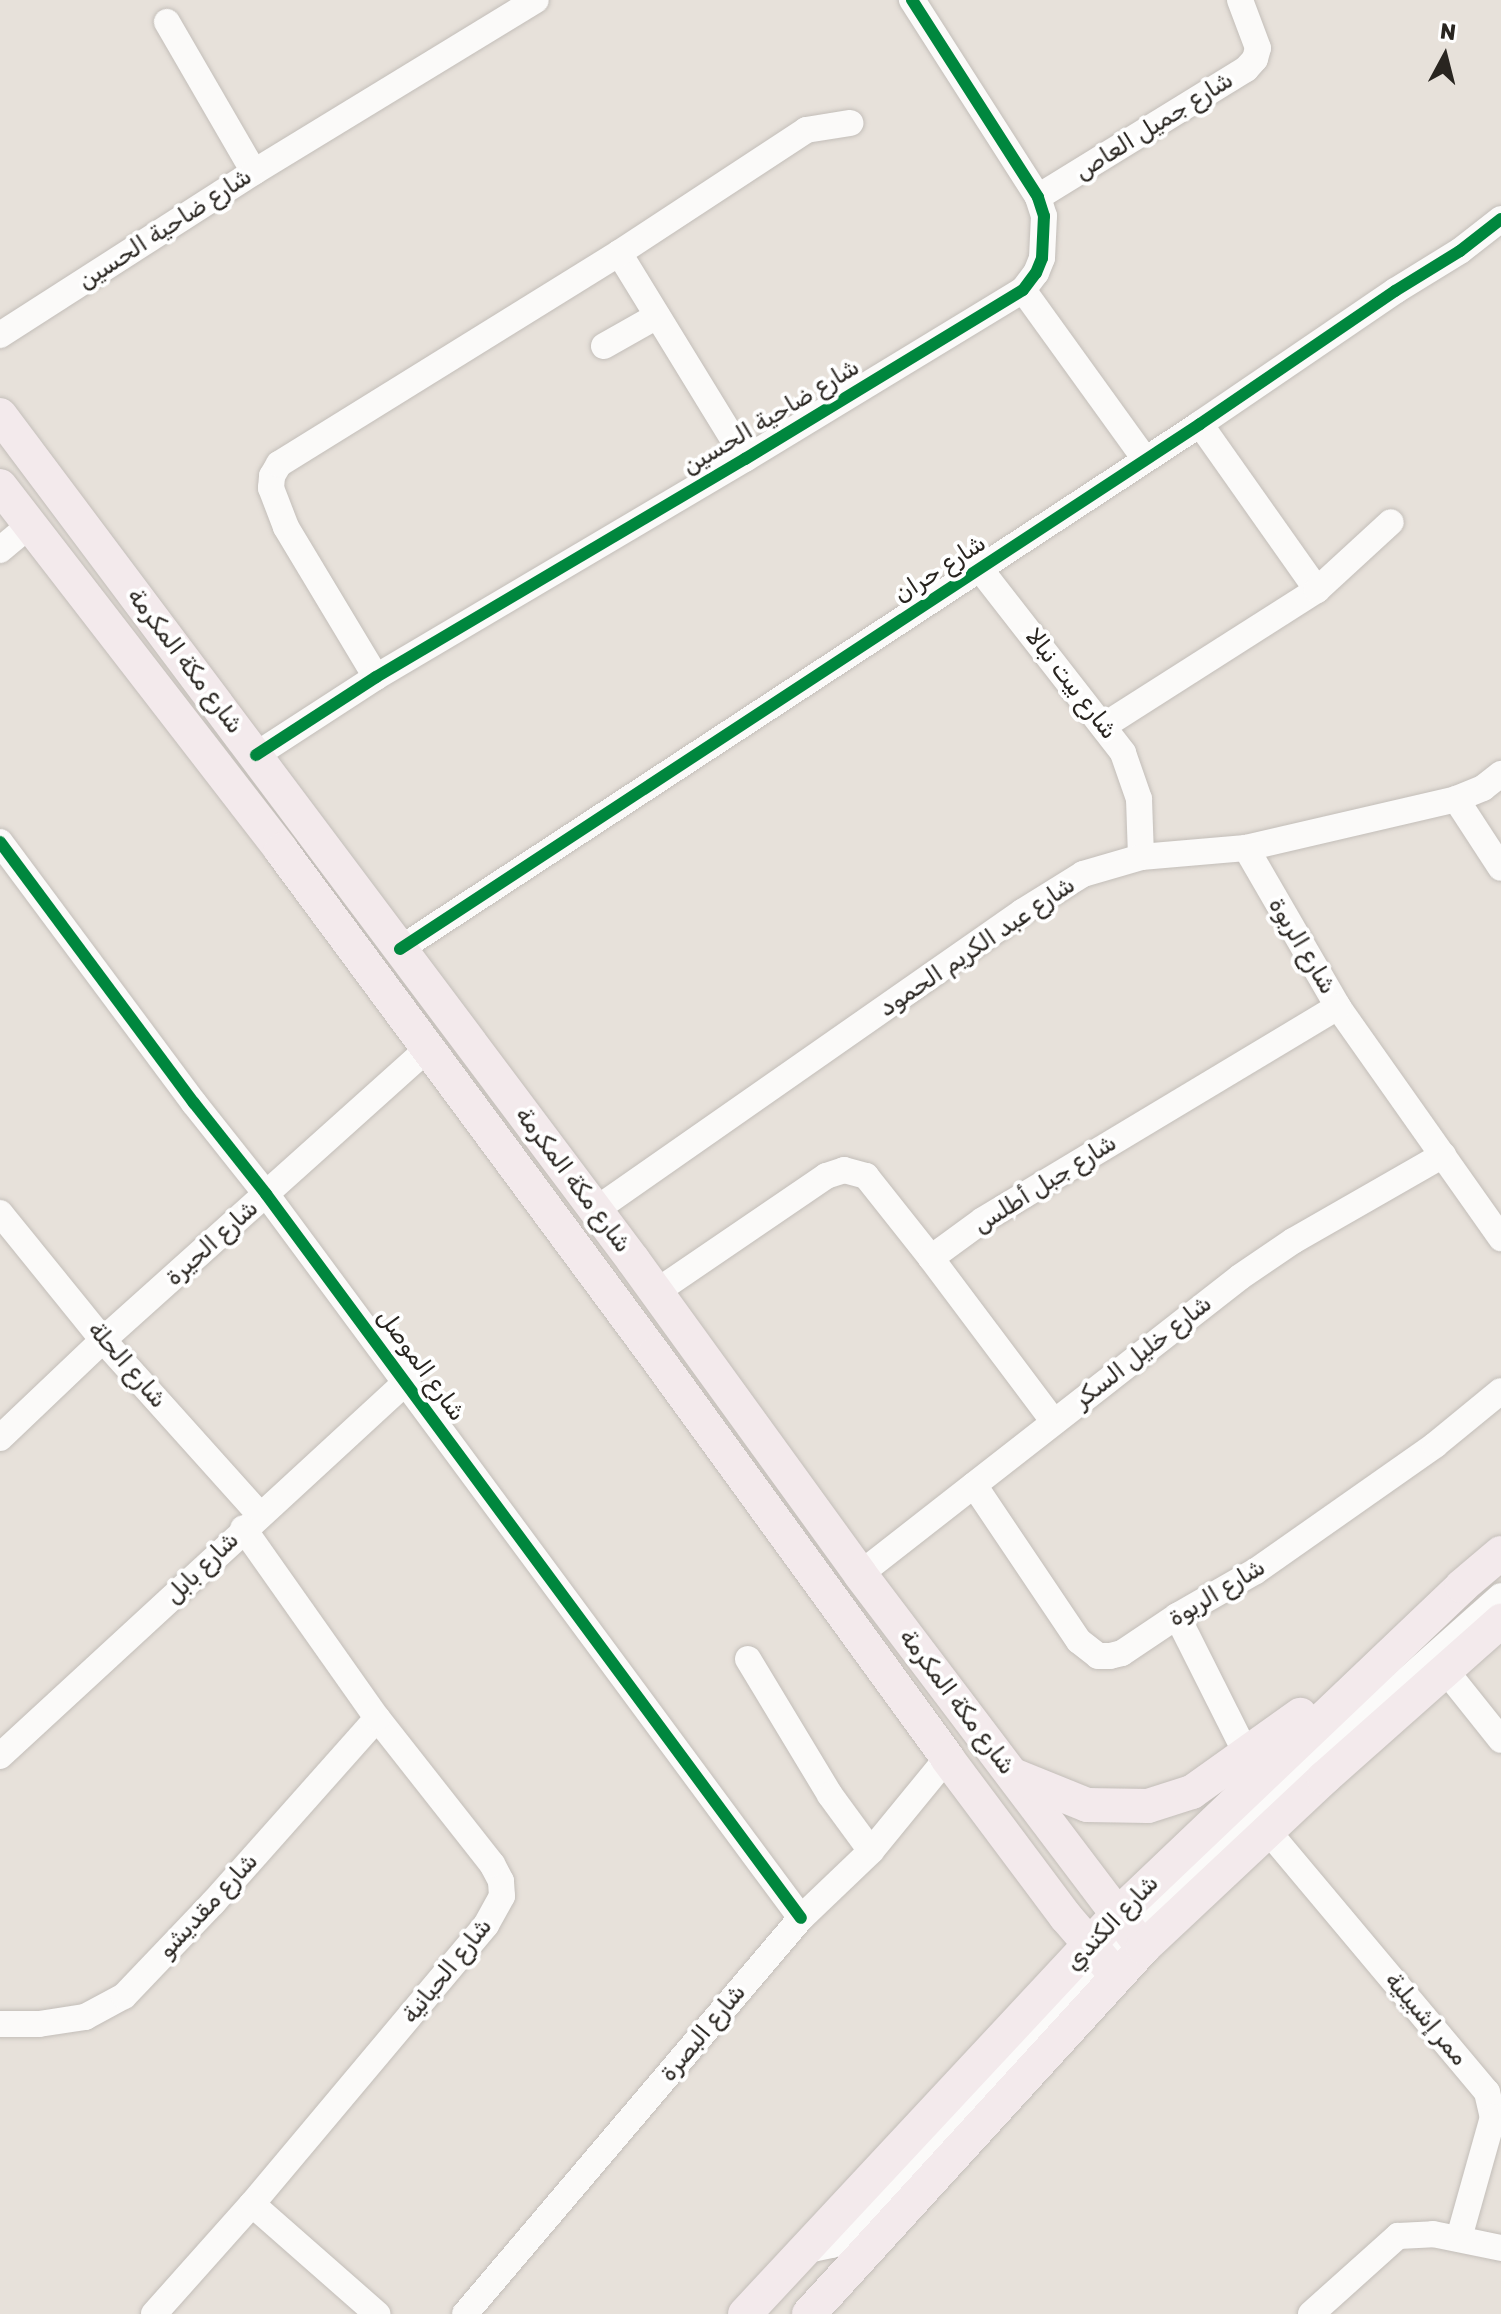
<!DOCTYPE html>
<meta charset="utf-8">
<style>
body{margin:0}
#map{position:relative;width:1501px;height:2314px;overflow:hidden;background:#e7e1da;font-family:Rubik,"Noto Naskh Arabic",sans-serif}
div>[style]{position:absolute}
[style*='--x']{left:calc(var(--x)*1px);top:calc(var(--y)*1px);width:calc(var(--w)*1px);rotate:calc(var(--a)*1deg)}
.roads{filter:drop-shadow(0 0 2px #c3beb9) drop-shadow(0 0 2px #c3beb9)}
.minor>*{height:26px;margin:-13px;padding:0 13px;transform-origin:13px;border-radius:13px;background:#fbfaf9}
.major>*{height:34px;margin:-17px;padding:0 17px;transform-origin:17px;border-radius:17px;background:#f3eaec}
.cycleway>*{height:12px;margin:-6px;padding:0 6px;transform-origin:6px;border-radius:6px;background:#00873e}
span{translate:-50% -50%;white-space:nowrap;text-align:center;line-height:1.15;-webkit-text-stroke:8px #fff;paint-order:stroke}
.street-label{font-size:24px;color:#292520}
.north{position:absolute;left:1405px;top:16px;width:80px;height:80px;-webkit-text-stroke:6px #fff;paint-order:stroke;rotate:7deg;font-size:22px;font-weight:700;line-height:32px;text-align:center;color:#292520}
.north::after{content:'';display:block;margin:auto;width:28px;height:36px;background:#292520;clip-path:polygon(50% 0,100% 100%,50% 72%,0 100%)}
</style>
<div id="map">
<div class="roads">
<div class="minor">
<i style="--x:167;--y:22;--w:173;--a:59.9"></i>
<i style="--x:1038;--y:197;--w:244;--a:-31.6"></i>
<i style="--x:1246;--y:69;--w:13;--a:-48"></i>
<i style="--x:1255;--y:59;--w:11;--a:-75"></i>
<i style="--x:1258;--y:48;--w:51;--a:-110.6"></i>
<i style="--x:619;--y:253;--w:241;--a:58.5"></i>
<i style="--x:1023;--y:290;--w:208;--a:54.2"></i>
<i style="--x:0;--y:335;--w:302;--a:-32.7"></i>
<i style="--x:254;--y:172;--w:330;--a:-31.4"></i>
<i style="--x:604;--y:346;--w:61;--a:-29.5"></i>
<i style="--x:1200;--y:424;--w:203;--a:54.8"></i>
<i style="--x:0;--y:550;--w:38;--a:-40"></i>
<i style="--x:980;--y:569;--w:233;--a:52.1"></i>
<i style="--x:1123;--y:753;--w:49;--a:70.8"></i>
<i style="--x:1139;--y:799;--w:58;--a:88"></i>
<i style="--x:376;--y:677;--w:175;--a:-121"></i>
<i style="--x:286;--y:527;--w:42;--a:-111"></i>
<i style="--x:271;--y:488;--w:12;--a:-85"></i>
<i style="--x:272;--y:476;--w:14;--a:-60"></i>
<i style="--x:279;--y:464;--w:400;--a:-31.8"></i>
<i style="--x:619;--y:253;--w:224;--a:-33.3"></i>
<i style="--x:806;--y:130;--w:45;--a:-9"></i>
<i style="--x:1105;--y:725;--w:251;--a:-32.5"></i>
<i style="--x:1317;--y:590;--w:100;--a:-42.6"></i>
<i style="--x:256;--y:755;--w:143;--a:-33"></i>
<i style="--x:376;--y:677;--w:429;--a:-30.6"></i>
<i style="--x:745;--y:459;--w:325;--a:-31.3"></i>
<i style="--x:1023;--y:290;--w:21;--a:-53"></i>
<i style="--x:1036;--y:273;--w:16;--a:-68"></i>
<i style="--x:1042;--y:258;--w:42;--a:-87.3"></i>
<i style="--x:1044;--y:216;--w:20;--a:-108"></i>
<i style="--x:1038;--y:197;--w:234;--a:-122.6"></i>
<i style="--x:1456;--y:799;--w:82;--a:56.9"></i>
<i style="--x:0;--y:842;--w:325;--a:53.4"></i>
<i style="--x:194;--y:1103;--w:116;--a:51.6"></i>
<i style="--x:266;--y:1194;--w:900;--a:53.54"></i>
<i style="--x:1246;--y:848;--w:184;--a:59.9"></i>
<i style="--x:1338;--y:1007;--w:283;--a:54.8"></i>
<i style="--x:400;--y:949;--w:957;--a:-33.27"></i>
<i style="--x:1200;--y:424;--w:236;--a:-34.3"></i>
<i style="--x:1395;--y:291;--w:76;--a:-31.6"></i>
<i style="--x:1460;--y:251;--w:52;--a:-38"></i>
<i style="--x:594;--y:1211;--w:522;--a:-34.94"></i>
<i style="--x:1022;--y:912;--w:72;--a:-31.9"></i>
<i style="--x:1083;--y:874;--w:60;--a:-16.3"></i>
<i style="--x:1141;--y:857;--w:105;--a:-4.9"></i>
<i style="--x:1246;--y:848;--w:216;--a:-13.1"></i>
<i style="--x:1456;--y:799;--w:29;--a:-22"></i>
<i style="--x:1483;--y:788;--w:23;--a:-38"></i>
<i style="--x:0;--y:1213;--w:164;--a:51"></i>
<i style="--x:103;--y:1340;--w:234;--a:48.1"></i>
<i style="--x:656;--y:1292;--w:206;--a:-34.3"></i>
<i style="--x:826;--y:1176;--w:19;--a:-18"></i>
<i style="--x:844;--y:1170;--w:23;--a:15"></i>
<i style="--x:866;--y:1176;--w:105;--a:51.6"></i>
<i style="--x:1054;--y:1422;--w:205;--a:-126.9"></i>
<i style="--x:931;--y:1258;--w:64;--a:-36.2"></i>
<i style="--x:983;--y:1220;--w:414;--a:-31"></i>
<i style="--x:0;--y:1438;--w:142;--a:-43.6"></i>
<i style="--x:103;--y:1340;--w:434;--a:-41.9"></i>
<i style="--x:974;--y:1485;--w:188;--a:56.1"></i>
<i style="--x:1079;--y:1641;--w:24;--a:38"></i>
<i style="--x:1098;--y:1656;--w:12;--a:0"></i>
<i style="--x:1110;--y:1656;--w:12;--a:-14"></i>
<i style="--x:1122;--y:1653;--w:66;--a:-33.9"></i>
<i style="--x:1177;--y:1616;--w:91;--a:-29.7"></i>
<i style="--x:1256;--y:1571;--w:219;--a:-35.1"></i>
<i style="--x:1435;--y:1445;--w:85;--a:-39.3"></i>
<i style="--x:860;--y:1574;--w:482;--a:-38"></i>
<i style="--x:1240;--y:1277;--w:64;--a:-34.2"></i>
<i style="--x:1293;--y:1241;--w:173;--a:-29.8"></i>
<i style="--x:1177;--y:1616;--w:156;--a:63.3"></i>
<i style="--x:748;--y:1659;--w:159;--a:58.9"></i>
<i style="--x:830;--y:1795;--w:69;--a:53.8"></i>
<i style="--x:1446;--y:1671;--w:88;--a:51.4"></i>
<i style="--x:0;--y:1756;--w:552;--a:-42.65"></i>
<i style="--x:1267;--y:1830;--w:342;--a:50"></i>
<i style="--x:1487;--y:2092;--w:26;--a:77"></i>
<i style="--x:1493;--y:2117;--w:126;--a:105.7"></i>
<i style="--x:0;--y:2024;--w:39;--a:0"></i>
<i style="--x:39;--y:2024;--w:47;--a:-8.7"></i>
<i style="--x:85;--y:2017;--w:44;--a:-28.3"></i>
<i style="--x:124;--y:1996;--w:129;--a:-46.3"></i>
<i style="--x:213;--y:1903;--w:247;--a:-48.4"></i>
<i style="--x:252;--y:2204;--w:167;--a:41.3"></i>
<i style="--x:803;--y:2251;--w:30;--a:-12"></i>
<i style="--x:832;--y:2245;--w:33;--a:-39"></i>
<i style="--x:858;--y:2224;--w:399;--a:-47.2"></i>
<i style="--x:1129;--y:1931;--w:71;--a:-44.4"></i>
<i style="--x:1180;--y:1881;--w:429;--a:-41.6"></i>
<i style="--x:154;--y:2314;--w:147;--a:-48.3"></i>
<i style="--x:252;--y:2204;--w:364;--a:-50"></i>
<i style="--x:486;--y:1925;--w:33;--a:-61"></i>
<i style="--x:502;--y:1896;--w:15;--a:-94"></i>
<i style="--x:501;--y:1881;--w:19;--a:-118"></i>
<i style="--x:492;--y:1864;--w:186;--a:-128.2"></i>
<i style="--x:377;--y:1718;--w:232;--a:-125.2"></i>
<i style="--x:465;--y:2314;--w:519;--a:-49.69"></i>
<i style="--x:801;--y:1918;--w:97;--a:-43.7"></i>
<i style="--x:871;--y:1851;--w:120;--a:-50.7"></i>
<i style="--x:1311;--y:2314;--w:117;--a:-41.9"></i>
<i style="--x:1398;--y:2236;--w:35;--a:-3"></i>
<i style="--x:1433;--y:2234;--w:69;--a:11.6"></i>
</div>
<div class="major">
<i style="--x:0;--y:415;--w:1056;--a:53.16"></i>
<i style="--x:633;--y:1260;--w:387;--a:54.1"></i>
<i style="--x:860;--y:1574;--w:469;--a:52.9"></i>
<i style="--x:0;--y:486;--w:460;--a:52.3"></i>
<i style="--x:281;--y:850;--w:627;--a:53.5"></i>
<i style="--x:654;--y:1354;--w:499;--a:54"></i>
<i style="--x:947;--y:1758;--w:199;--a:53.2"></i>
<i style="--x:1066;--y:1917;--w:78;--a:49.2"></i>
<i style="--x:1013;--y:1775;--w:80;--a:22.1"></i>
<i style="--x:1087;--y:1805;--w:61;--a:0.9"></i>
<i style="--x:1148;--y:1806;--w:46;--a:-17.7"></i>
<i style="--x:1192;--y:1792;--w:133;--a:-35.5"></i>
<i style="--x:745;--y:2314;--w:546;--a:-47.01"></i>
<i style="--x:1117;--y:1915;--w:477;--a:-43.6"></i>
<i style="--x:1462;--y:1586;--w:51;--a:-40.2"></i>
<i style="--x:809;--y:2314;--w:495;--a:-47.6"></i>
<i style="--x:1143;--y:1948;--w:248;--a:-43.2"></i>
<i style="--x:1324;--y:1778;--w:237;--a:-41.6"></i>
</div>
</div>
<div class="cycleway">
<i style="--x:256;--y:755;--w:143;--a:-33"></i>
<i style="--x:376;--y:677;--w:429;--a:-30.6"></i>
<i style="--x:745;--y:459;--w:325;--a:-31.3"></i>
<i style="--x:1023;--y:290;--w:21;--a:-53"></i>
<i style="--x:1036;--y:273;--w:16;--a:-68"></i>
<i style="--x:1042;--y:258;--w:42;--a:-87.3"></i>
<i style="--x:1044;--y:216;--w:20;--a:-108"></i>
<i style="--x:1038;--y:197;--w:234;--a:-122.6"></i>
<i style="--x:0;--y:842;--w:325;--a:53.4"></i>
<i style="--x:194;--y:1103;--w:116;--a:51.6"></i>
<i style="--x:266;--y:1194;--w:900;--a:53.54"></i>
<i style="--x:400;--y:949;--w:957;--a:-33.27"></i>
<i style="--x:1200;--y:424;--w:236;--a:-34.3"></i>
<i style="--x:1395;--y:291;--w:76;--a:-31.6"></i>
<i style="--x:1460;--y:251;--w:52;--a:-38"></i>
</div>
<div class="street-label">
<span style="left:1154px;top:126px;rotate:-32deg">شارع جميل العاص</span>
<span style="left:165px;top:229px;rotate:-33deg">شارع ضاحية الحسين</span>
<span style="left:771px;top:417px;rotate:-31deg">شارع ضاحية الحسين</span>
<span style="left:940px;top:569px;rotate:-33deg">شارع حران</span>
<span style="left:185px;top:661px;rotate:53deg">شارع مكة المكرمة</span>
<span style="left:1071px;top:684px;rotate:52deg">شارع بيت نبالا</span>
<span style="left:1302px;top:946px;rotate:59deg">شارع الربوة</span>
<span style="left:977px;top:947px;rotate:-34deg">شارع عبد الكريم الحمود</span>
<span style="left:573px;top:1180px;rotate:53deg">شارع مكة المكرمة</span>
<span style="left:1045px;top:1184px;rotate:-32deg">شارع جبل أطلس</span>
<span style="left:212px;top:1243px;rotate:-42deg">شارع الحيرة</span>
<span style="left:1143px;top:1352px;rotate:-38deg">شارع خليل السكر</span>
<span style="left:127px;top:1365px;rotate:49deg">شارع الحلة</span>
<span style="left:421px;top:1365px;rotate:54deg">شارع الموصل</span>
<span style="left:202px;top:1568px;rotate:-44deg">شارع بابل</span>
<span style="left:1217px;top:1593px;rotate:-31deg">شارع الربوة</span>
<span style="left:957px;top:1702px;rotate:53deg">شارع مكة المكرمة</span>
<span style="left:208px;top:1906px;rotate:-47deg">شارع مقديشو</span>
<span style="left:1112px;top:1923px;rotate:-46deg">شارع الكندي</span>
<span style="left:447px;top:1971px;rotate:-51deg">شارع الحبانية</span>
<span style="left:1426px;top:2019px;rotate:50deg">ممر إشبيلية</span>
<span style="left:703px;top:2033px;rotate:-50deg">شارع البصرة</span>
</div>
<div class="north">N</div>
</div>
